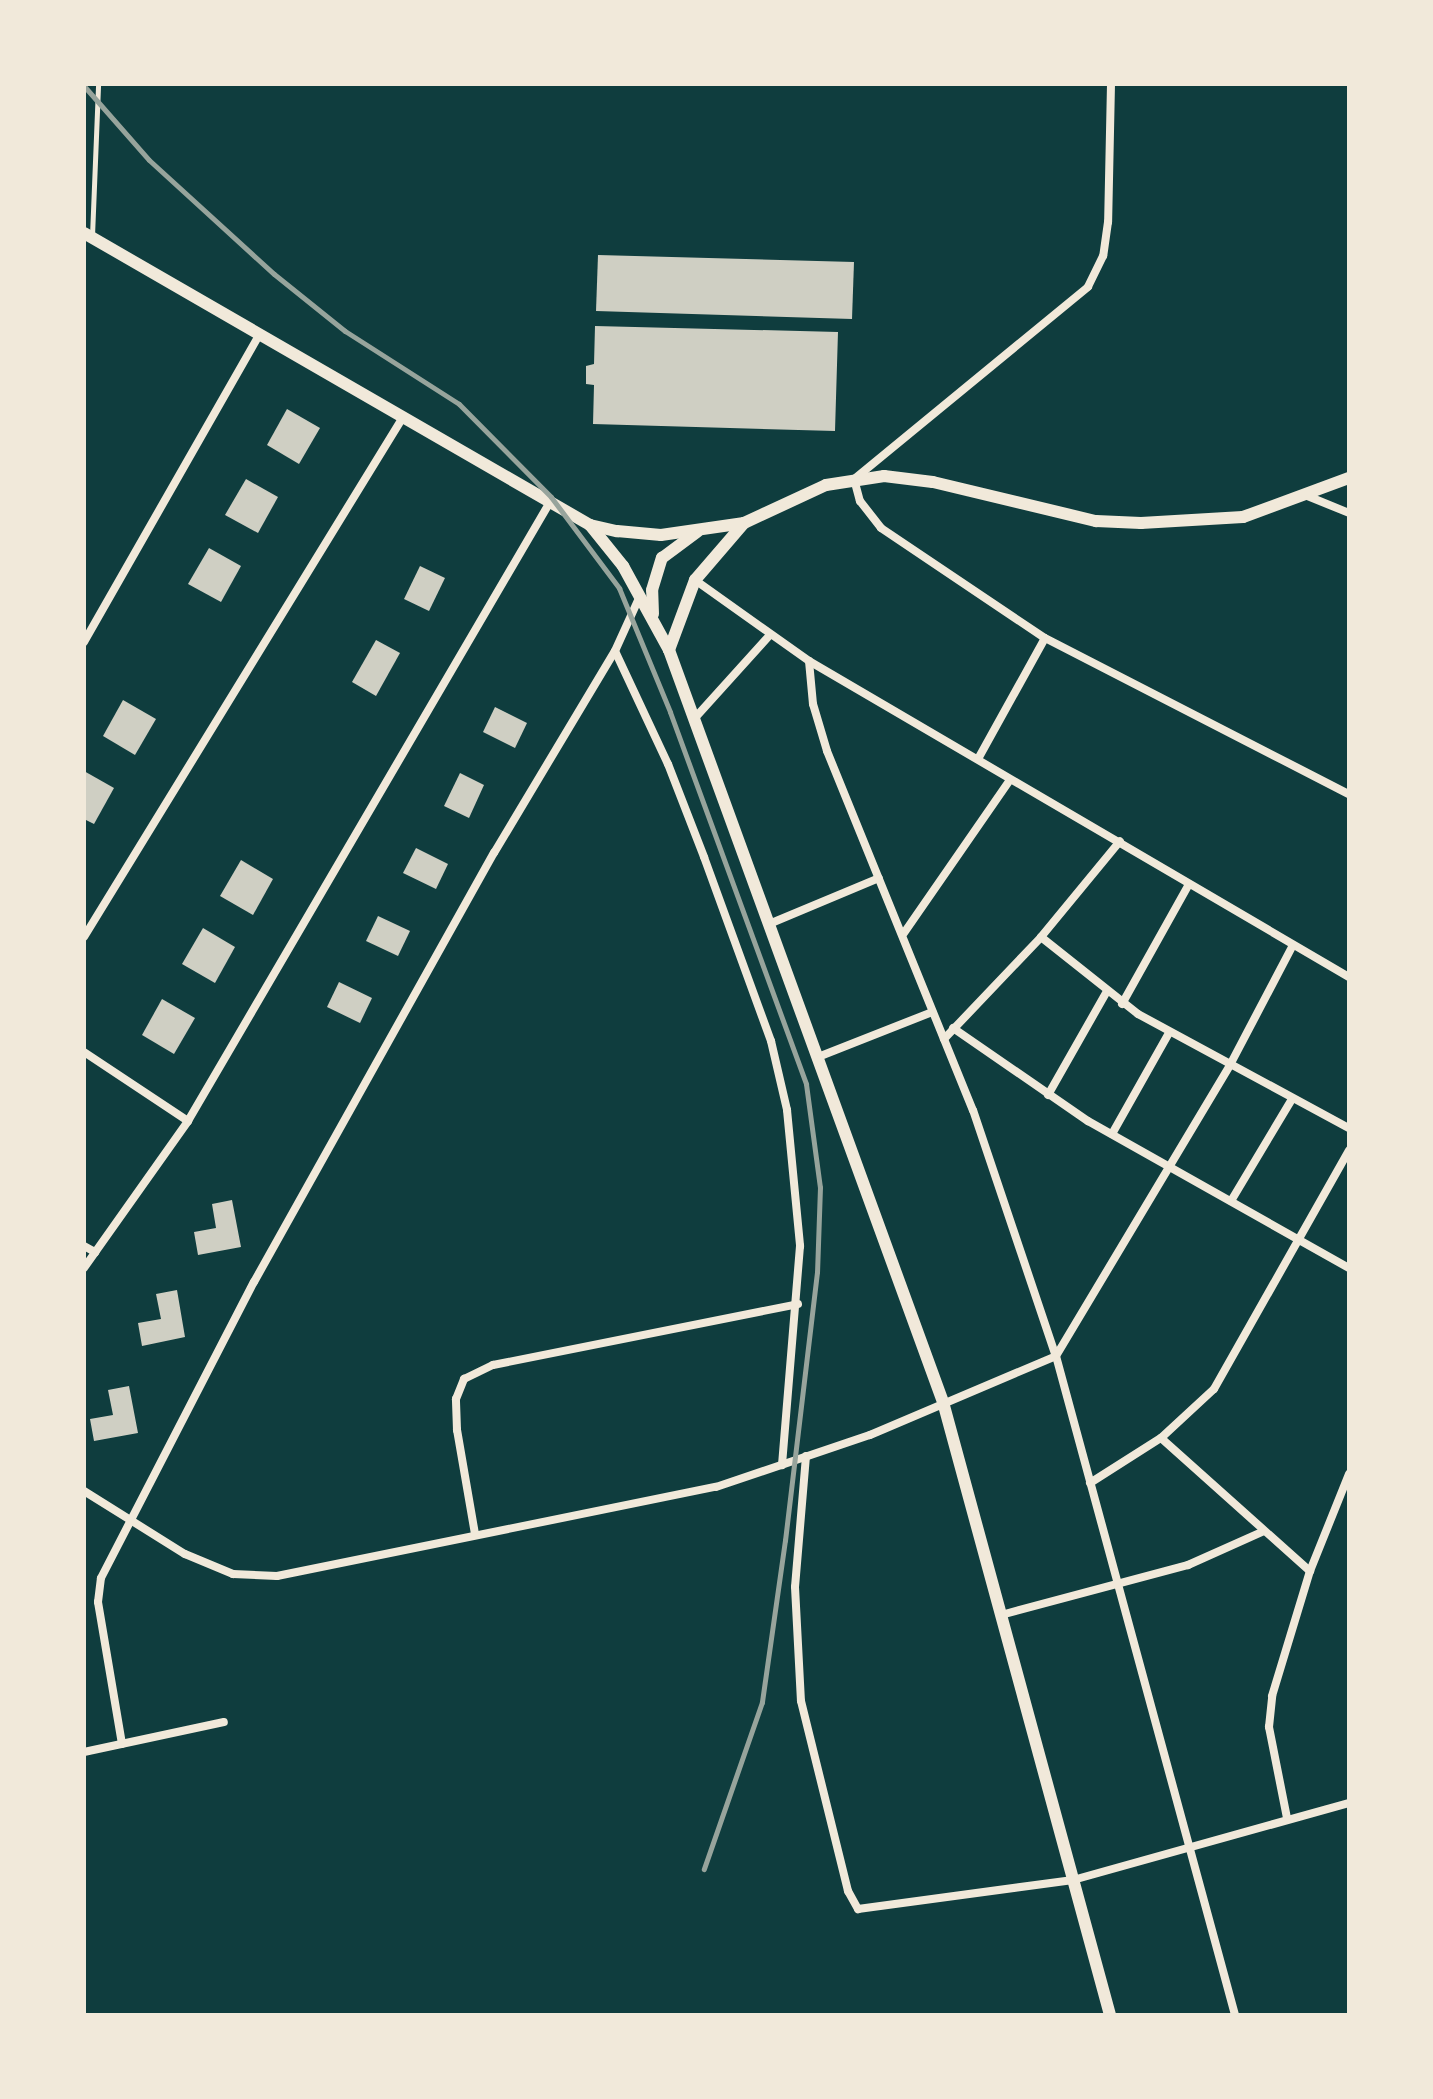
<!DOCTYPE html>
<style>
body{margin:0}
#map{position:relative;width:1433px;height:2099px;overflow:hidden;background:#0f3d3e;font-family:"Titillium Web",sans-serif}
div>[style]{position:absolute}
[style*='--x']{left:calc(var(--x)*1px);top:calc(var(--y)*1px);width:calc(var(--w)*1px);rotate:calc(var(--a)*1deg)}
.building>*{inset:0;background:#cfcfc3}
.service>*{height:5px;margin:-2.5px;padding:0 2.5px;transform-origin:2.5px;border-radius:2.5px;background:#f1e9da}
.minor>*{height:8px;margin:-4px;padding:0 4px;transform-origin:4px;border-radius:4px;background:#f1e9da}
.tertiary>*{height:12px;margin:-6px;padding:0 6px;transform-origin:6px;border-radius:6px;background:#f1e9da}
.rail>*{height:5px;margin:-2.5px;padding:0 2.5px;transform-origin:2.5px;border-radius:2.5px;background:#97a49c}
span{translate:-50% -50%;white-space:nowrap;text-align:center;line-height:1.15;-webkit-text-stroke:6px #f1e9da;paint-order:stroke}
.frame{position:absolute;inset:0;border:86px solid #f1e9da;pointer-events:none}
</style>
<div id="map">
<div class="building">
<i style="clip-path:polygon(598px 255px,854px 262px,852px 319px,596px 311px)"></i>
<i style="clip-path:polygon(595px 326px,838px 332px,835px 431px,593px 424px,594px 385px,586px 384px,586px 366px,594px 364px)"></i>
<i style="clip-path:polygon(287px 409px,320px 428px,299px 464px,267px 445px)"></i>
<i style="clip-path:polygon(246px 479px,278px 497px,258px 533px,225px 515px)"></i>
<i style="clip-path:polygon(209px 548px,241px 566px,221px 602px,188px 584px)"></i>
<i style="clip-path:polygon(420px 566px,445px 578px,429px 611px,404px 599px)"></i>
<i style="clip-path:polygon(376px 640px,400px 653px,376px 696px,352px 682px)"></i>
<i style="clip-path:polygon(123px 700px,156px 719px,135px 755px,103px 736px)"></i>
<i style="clip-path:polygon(495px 707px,527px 723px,515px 748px,483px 732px)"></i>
<i style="clip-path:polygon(84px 771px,114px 788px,94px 824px,84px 819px)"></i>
<i style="clip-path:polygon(460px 773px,484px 785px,469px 818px,444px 806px)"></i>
<i style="clip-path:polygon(416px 848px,448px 864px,436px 889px,403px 873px)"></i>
<i style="clip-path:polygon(241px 860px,273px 879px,253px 915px,220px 896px)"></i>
<i style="clip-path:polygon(378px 916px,410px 931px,398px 956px,366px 941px)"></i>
<i style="clip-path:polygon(203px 928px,235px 947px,215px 983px,182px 964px)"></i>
<i style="clip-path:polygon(339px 982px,372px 998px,360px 1023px,327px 1007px)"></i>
<i style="clip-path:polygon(162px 999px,195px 1018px,174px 1054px,142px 1035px)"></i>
<i style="clip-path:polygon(232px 1200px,241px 1247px,198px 1255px,194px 1232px,216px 1228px,212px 1204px)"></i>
<i style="clip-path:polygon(177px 1290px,185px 1337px,142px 1346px,138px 1323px,161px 1319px,156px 1294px)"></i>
<i style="clip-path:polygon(129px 1386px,138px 1433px,94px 1441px,90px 1419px,113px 1415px,108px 1390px)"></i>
</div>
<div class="service">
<i style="--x:92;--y:236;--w:152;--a:-87.7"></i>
</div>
<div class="minor">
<i style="--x:1111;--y:84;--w:138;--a:91.2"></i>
<i style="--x:1108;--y:222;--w:34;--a:98"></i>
<i style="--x:1103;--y:256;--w:34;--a:116"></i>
<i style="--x:1088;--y:287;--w:303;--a:140.6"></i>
<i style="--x:854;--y:479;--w:23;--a:75"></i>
<i style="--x:860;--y:501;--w:34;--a:52"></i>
<i style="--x:881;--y:528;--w:197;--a:33.9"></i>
<i style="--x:1045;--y:638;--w:342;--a:27.2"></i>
<i style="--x:1305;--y:495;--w:48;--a:22.2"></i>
<i style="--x:695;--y:580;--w:140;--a:35.4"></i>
<i style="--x:809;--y:661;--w:626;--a:30.34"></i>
<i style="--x:84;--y:642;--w:355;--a:-60.3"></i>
<i style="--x:615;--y:651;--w:125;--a:64.9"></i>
<i style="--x:668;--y:764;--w:100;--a:68.8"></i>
<i style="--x:704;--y:857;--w:196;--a:70"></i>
<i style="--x:771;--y:1041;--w:71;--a:76.9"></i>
<i style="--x:787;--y:1110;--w:137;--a:84.5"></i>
<i style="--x:800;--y:1246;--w:220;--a:94.7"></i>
<i style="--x:809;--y:661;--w:43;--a:84.7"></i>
<i style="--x:813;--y:704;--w:49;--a:73.4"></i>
<i style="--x:827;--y:751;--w:388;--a:67.9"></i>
<i style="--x:973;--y:1110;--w:260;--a:71.4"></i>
<i style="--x:1056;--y:1356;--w:683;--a:74.8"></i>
<i style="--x:694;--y:719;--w:113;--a:-47.9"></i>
<i style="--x:978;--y:759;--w:138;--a:-61"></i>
<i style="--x:769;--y:924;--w:119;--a:-22.7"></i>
<i style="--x:904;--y:933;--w:186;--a:-55.3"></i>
<i style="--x:84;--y:937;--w:610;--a:-58.47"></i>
<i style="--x:1041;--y:937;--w:124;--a:38.4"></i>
<i style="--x:1138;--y:1014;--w:240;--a:28.4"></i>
<i style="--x:1122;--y:1004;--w:135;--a:-60.8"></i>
<i style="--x:953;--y:1028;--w:164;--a:34.6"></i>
<i style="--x:1088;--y:1121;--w:300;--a:29.4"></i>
<i style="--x:944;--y:1039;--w:141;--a:-46.4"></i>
<i style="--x:1041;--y:937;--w:124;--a:-50.5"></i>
<i style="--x:84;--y:1052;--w:125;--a:33.6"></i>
<i style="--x:818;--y:1057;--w:123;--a:-21.5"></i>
<i style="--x:1048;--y:1095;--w:117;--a:-60.4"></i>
<i style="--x:1112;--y:1134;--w:116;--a:-60.6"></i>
<i style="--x:1231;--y:1201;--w:119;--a:-59.1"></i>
<i style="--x:84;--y:1246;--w:13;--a:29"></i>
<i style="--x:84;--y:1268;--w:180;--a:-54.7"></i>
<i style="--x:188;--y:1121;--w:717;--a:-59.68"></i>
<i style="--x:1161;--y:1438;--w:200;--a:41.8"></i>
<i style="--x:806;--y:1456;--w:131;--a:94.8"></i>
<i style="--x:795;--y:1587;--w:114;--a:87"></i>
<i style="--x:801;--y:1701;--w:196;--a:76.1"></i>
<i style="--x:848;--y:1891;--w:21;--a:61"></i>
<i style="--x:858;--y:1909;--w:217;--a:-7.7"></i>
<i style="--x:1073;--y:1880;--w:287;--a:-15.6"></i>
<i style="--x:1090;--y:1483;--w:84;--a:-32.4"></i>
<i style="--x:1161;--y:1438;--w:72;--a:-42.8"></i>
<i style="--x:1214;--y:1389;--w:274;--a:-60.5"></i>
<i style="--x:84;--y:1491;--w:119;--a:32"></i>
<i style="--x:185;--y:1554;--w:52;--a:22.6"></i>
<i style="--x:233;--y:1574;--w:44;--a:2.6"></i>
<i style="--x:277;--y:1576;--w:448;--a:-11.5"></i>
<i style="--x:716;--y:1487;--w:163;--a:-18.7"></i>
<i style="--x:870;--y:1435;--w:202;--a:-23"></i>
<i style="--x:1056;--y:1356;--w:339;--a:-59.1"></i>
<i style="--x:1230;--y:1065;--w:133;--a:-62.3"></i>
<i style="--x:475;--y:1534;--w:106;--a:-99.8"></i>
<i style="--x:457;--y:1430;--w:31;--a:-92"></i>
<i style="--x:456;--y:1399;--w:22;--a:-68"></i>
<i style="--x:464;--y:1379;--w:32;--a:-26"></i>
<i style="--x:493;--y:1365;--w:311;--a:-11.3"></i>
<i style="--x:1001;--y:1615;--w:194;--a:-15"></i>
<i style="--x:1188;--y:1565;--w:83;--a:-24.1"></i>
<i style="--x:122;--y:1744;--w:144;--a:-99.6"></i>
<i style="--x:98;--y:1602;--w:24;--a:-83"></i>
<i style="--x:101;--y:1578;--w:333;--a:-62.7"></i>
<i style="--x:254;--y:1282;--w:492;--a:-60.8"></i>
<i style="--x:494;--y:853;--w:235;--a:-59.1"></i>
<i style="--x:615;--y:651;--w:60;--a:-65.6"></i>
<i style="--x:84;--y:1752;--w:143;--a:-12.1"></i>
<i style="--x:1287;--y:1818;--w:93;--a:-101.2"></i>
<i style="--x:1269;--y:1727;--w:31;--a:-84"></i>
<i style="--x:1272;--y:1696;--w:131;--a:-73.1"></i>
<i style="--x:1310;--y:1571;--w:105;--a:-68.1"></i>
</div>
<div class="tertiary">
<i style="--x:84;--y:233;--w:584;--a:29.99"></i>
<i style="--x:590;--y:525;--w:28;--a:13"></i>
<i style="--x:617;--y:531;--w:44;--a:5.2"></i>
<i style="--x:661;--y:535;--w:84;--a:-8.2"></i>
<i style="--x:744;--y:523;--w:90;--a:-24.9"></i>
<i style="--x:826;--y:485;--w:59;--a:-8.8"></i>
<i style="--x:884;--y:476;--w:49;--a:7"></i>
<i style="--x:933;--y:482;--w:168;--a:13.5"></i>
<i style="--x:1096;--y:521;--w:45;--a:2.5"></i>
<i style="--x:1141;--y:523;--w:102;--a:-3.4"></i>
<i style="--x:1243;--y:517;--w:113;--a:-20.2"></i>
<i style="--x:590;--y:525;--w:53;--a:51.2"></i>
<i style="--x:623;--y:566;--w:96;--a:61.3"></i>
<i style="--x:669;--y:650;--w:800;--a:69.98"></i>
<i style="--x:943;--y:1402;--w:635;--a:74.76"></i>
<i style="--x:653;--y:614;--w:24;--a:-92"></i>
<i style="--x:652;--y:590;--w:34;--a:-73"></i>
<i style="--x:662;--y:558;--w:44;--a:-36.6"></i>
<i style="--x:669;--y:650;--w:75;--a:-69.6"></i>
<i style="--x:695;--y:580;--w:75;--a:-49.3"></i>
</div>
<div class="rail">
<i style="--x:84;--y:86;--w:98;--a:48.7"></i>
<i style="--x:149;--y:160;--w:169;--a:42.4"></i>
<i style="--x:274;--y:274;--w:91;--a:38.8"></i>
<i style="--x:345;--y:331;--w:135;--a:32.6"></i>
<i style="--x:459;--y:404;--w:131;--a:45.3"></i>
<i style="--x:551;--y:497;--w:114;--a:53.2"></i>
<i style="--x:619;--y:588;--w:134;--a:67.6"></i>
<i style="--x:670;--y:712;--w:396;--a:69.9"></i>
<i style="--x:806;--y:1084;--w:104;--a:82.3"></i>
<i style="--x:820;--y:1187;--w:85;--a:92"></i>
<i style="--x:817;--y:1272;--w:270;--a:96.8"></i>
<i style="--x:785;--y:1540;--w:164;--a:98.1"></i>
<i style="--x:762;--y:1702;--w:177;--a:109.2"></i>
</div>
<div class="frame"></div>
</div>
